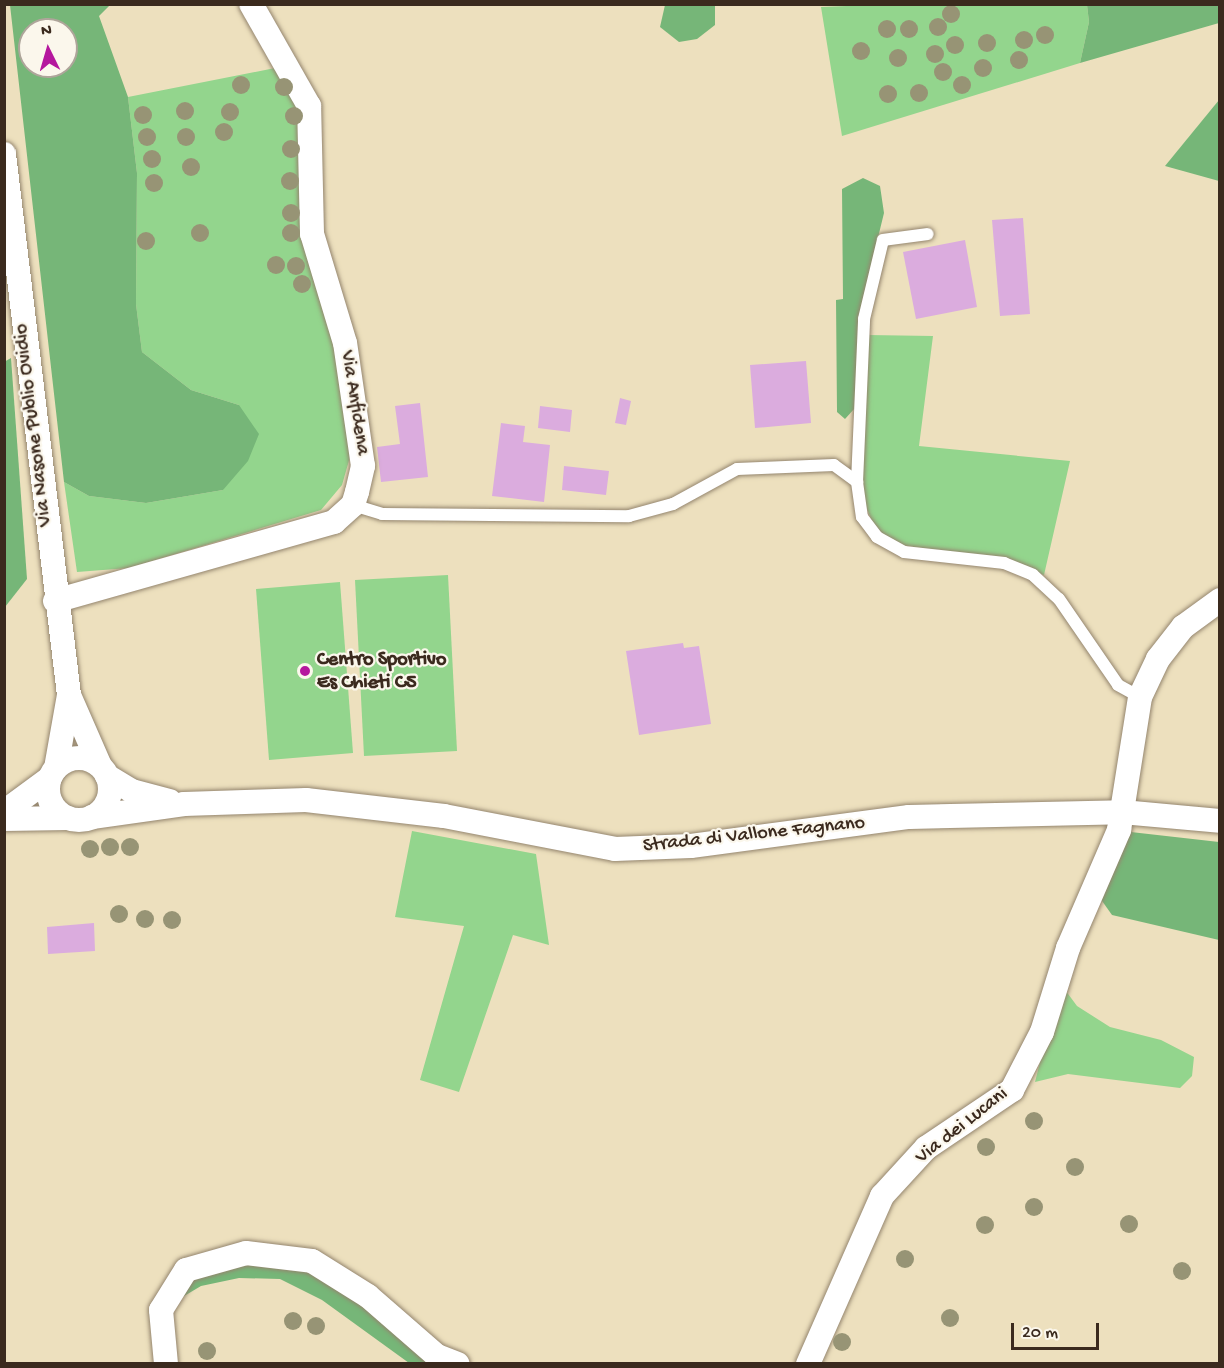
<!DOCTYPE html>
<style>
body{margin:0}
#map{position:relative;width:1224px;height:1368px;overflow:hidden;background:#ede0be;font-family:"Gochi Hand",sans-serif}
div>[style]{position:absolute}
[style*='--x']{left:calc(var(--x)*1px);top:calc(var(--y)*1px);width:calc(var(--w)*1px);rotate:calc(var(--a)*1deg)}
.green>*{inset:0;background:#93d58d}
.forest>*{inset:0;background:#76b678}
.building>*{inset:0;background:#dbacde}
.roads{filter:drop-shadow(0 0 2px #94856e) drop-shadow(0 0 2px #94856e)}
.lane>*{height:12px;margin:-6px;padding:0 6px;transform-origin:6px;border-radius:6px;background:#fff}
.street>*{height:24px;margin:-12px;padding:0 12px;transform-origin:12px;border-radius:12px;background:#fff}
.street>.ring{margin:-12px;padding:0;box-sizing:content-box;background:none;border:24px solid #fff;border-radius:50%}
.trees>*{width:18px;height:18px;margin:-9px;border-radius:50%;background:#979475}
.dots>*{width:16px;height:16px;translate:-50% -50%;box-sizing:border-box;border:3px solid #fbf7ec;border-radius:50%}
span{translate:-50% -50%;white-space:nowrap;text-align:center;line-height:1.15;-webkit-text-stroke:4.5px #fbf7ec;paint-order:stroke}
.street-label{font-size:20px;color:#3b2a1e}
.poi-label{font-size:20px;color:#3b2a1e;font-weight:700}
.left{translate:0 -50%;text-align:left}
.frame{position:absolute;inset:0;border:6px solid #3b2a1e;pointer-events:none}
.north{position:absolute;left:18px;top:18px;width:60px;height:60px;box-sizing:border-box;background:#fbf7ec;border:2px solid #aea59a;border-radius:50%;rotate:355deg;font-size:16px;font-weight:700;line-height:24px;text-align:center;color:#3b2a1e}
.north::after{content:'';display:block;margin:auto;width:21px;height:27px;background:#b5179e;clip-path:polygon(50% 0,100% 100%,50% 72%,0 100%)}
.scale{position:absolute;left:1011px;top:1323px;width:88px;height:27px;box-sizing:border-box;border:3px solid #3b2a1e;border-top:0;padding-left:8px;font-size:18px;line-height:21px;white-space:nowrap;color:#3b2a1e;-webkit-text-stroke:4px #fbf7ec;paint-order:stroke}
</style>
<div id="map">
<div class="green">
<i style="clip-path:polygon(897px 4px,1087px 5px,1089px 22px,1080px 63px,842px 136px,821px 7px)"></i>
<i style="clip-path:polygon(280px 67px,301px 104px,356px 436px,342px 485px,321px 510px,129px 568px,77px 572px,64px 482px,89px 496px,146px 503px,223px 490px,239px 405px,191px 390px,142px 352px,136px 304px,137px 173px,128px 97px)"></i>
<i style="clip-path:polygon(868px 335px,933px 336px,919px 446px,1070px 461px,1044px 575px,1010px 562px,895px 544px,874px 526px,865px 504px,861px 463px)"></i>
<i style="clip-path:polygon(448px 575px,457px 751px,364px 756px,355px 580px)"></i>
<i style="clip-path:polygon(340px 582px,353px 753px,269px 760px,256px 589px)"></i>
<i style="clip-path:polygon(412px 831px,536px 854px,549px 945px,513px 935px,459px 1092px,420px 1080px,464px 926px,395px 917px)"></i>
<i style="clip-path:polygon(1060px 983px,1077px 1006px,1110px 1027px,1161px 1040px,1194px 1057px,1192px 1076px,1180px 1088px,1068px 1074px,1035px 1082px)"></i>
</div>
<div class="forest">
<i style="clip-path:polygon(evenodd,10px 5px,110px 5px,99px 16px,128px 97px,137px 173px,136px 304px,142px 352px,191px 390px,239px 405px,259px 434px,248px 461px,223px 490px,146px 503px,89px 496px,64px 482px,10px 5px,30px 30px,66px 30px,66px 66px,30px 66px,30px 30px)"></i>
<i style="clip-path:polygon(665px 5px,715px 5px,715px 25px,697px 39px,679px 42px,660px 27px)"></i>
<i style="clip-path:polygon(1087px 5px,1219px 5px,1219px 23px,1080px 63px,1089px 22px)"></i>
<i style="clip-path:polygon(1219px 100px,1219px 181px,1165px 166px)"></i>
<i style="clip-path:polygon(863px 178px,880px 186px,884px 213px,862px 303px,855px 408px,845px 419px,837px 412px,836px 300px,843px 299px,842px 189px)"></i>
<i style="clip-path:polygon(11px 358px,27px 579px,5px 607px,4px 362px)"></i>
<i style="clip-path:polygon(1122px 831px,1219px 842px,1219px 940px,1112px 915px,1095px 891px)"></i>
<i style="clip-path:polygon(255px 1261px,299px 1266px,347px 1292px,443px 1363px,409px 1363px,322px 1300px,280px 1279px,239px 1278px,201px 1286px,174px 1302px,188px 1280px)"></i>
</div>
<div class="building">
<i style="clip-path:polygon(1023px 218px,1030px 314px,1000px 316px,992px 220px)"></i>
<i style="clip-path:polygon(965px 240px,977px 307px,916px 319px,903px 252px)"></i>
<i style="clip-path:polygon(806px 361px,811px 423px,755px 428px,750px 365px)"></i>
<i style="clip-path:polygon(620px 398px,631px 401px,626px 425px,615px 423px)"></i>
<i style="clip-path:polygon(420px 403px,428px 477px,381px 482px,377px 447px,400px 444px,395px 406px)"></i>
<i style="clip-path:polygon(540px 406px,572px 410px,570px 432px,538px 428px)"></i>
<i style="clip-path:polygon(501px 423px,525px 426px,523px 442px,550px 445px,544px 502px,492px 496px)"></i>
<i style="clip-path:polygon(564px 466px,609px 471px,606px 495px,562px 490px)"></i>
<i style="clip-path:polygon(683px 643px,684px 648px,699px 646px,711px 724px,639px 735px,626px 651px)"></i>
<i style="clip-path:polygon(94px 923px,95px 951px,48px 954px,47px 927px)"></i>
</div>
<div class="roads">
<div class="lane">
<i style="--x:857;--y:482;--w:35;--a:82"></i>
<i style="--x:862;--y:517;--w:25;--a:53"></i>
<i style="--x:877;--y:537;--w:31;--a:29"></i>
<i style="--x:904;--y:552;--w:101;--a:6.3"></i>
<i style="--x:1004;--y:563;--w:31;--a:22"></i>
<i style="--x:1033;--y:575;--w:35;--a:43"></i>
<i style="--x:1059;--y:599;--w:104;--a:55.5"></i>
<i style="--x:1118;--y:685;--w:25;--a:29"></i>
<i style="--x:353;--y:505;--w:30;--a:17"></i>
<i style="--x:382;--y:514;--w:247;--a:0.5"></i>
<i style="--x:629;--y:516;--w:46;--a:-15.3"></i>
<i style="--x:673;--y:504;--w:73;--a:-28.7"></i>
<i style="--x:737;--y:469;--w:97;--a:-2.4"></i>
<i style="--x:834;--y:465;--w:29;--a:36"></i>
<i style="--x:857;--y:482;--w:163;--a:-87.5"></i>
<i style="--x:864;--y:319;--w:81;--a:-76.5"></i>
<i style="--x:883;--y:240;--w:45;--a:-7.6"></i>
</div>
<div class="street">
<i style="--x:4;--y:154;--w:545;--a:83.15"></i>
<i style="--x:69;--y:695;--w:77;--a:66.4"></i>
<i style="--x:55;--y:601;--w:290;--a:-15.8"></i>
<i style="--x:334;--y:522;--w:25;--a:-42"></i>
<i style="--x:353;--y:505;--w:14;--a:-73"></i>
<i style="--x:357;--y:492;--w:27;--a:-77"></i>
<i style="--x:363;--y:466;--w:124;--a:-98.3"></i>
<i style="--x:345;--y:343;--w:114;--a:-106.8"></i>
<i style="--x:312;--y:234;--w:128;--a:-91.3"></i>
<i style="--x:309;--y:106;--w:117;--a:-119.6"></i>
<i class="ring" style="left:48px;top:758px;width:38px;height:38px"></i>
<i style="--x:56;--y:768;--w:74;--a:-79.9"></i>
<i style="--x:107;--y:776;--w:29;--a:31"></i>
<i style="--x:132;--y:791;--w:39;--a:15"></i>
<i style="--x:4;--y:812;--w:57;--a:-36.5"></i>
<i style="--x:92;--y:817;--w:93;--a:-8"></i>
<i style="--x:184;--y:804;--w:122;--a:-1.9"></i>
<i style="--x:306;--y:800;--w:139;--a:6.6"></i>
<i style="--x:444;--y:816;--w:174;--a:10.9"></i>
<i style="--x:615;--y:849;--w:76;--a:-2.3"></i>
<i style="--x:691;--y:846;--w:220;--a:-7.6"></i>
<i style="--x:909;--y:817;--w:213;--a:-1.3"></i>
<i style="--x:1122;--y:812;--w:98;--a:5.2"></i>
<i style="--x:4;--y:819;--w:64;--a:-0.9"></i>
<i style="--x:166;--y:1364;--w:54;--a:-95.3"></i>
<i style="--x:161;--y:1310;--w:47;--a:-58"></i>
<i style="--x:186;--y:1270;--w:62;--a:-15.8"></i>
<i style="--x:246;--y:1253;--w:66;--a:6.9"></i>
<i style="--x:312;--y:1261;--w:66;--a:32"></i>
<i style="--x:368;--y:1296;--w:91;--a:41"></i>
<i style="--x:437;--y:1356;--w:22;--a:21"></i>
<i style="--x:808;--y:1364;--w:184;--a:-66.2"></i>
<i style="--x:882;--y:1196;--w:65;--a:-47.5"></i>
<i style="--x:926;--y:1148;--w:104;--a:-34"></i>
<i style="--x:1012;--y:1090;--w:65;--a:-62.7"></i>
<i style="--x:1042;--y:1032;--w:88;--a:-72.8"></i>
<i style="--x:1068;--y:948;--w:129;--a:-66.6"></i>
<i style="--x:1119;--y:830;--w:135;--a:-81"></i>
<i style="--x:1140;--y:697;--w:42;--a:-64.7"></i>
<i style="--x:1158;--y:659;--w:41;--a:-52"></i>
<i style="--x:1183;--y:627;--w:46;--a:-36.1"></i>
</div>
</div>
<div class="trees">
<i style="left:951px;top:14px"></i>
<i style="left:938px;top:27px"></i>
<i style="left:887px;top:29px"></i>
<i style="left:909px;top:29px"></i>
<i style="left:1045px;top:35px"></i>
<i style="left:1024px;top:40px"></i>
<i style="left:987px;top:43px"></i>
<i style="left:955px;top:45px"></i>
<i style="left:861px;top:51px"></i>
<i style="left:935px;top:54px"></i>
<i style="left:898px;top:58px"></i>
<i style="left:1019px;top:60px"></i>
<i style="left:983px;top:68px"></i>
<i style="left:943px;top:72px"></i>
<i style="left:241px;top:85px"></i>
<i style="left:962px;top:85px"></i>
<i style="left:284px;top:87px"></i>
<i style="left:919px;top:93px"></i>
<i style="left:888px;top:94px"></i>
<i style="left:185px;top:111px"></i>
<i style="left:230px;top:112px"></i>
<i style="left:143px;top:115px"></i>
<i style="left:294px;top:116px"></i>
<i style="left:224px;top:132px"></i>
<i style="left:147px;top:137px"></i>
<i style="left:186px;top:137px"></i>
<i style="left:291px;top:149px"></i>
<i style="left:152px;top:159px"></i>
<i style="left:191px;top:167px"></i>
<i style="left:290px;top:181px"></i>
<i style="left:154px;top:183px"></i>
<i style="left:291px;top:213px"></i>
<i style="left:200px;top:233px"></i>
<i style="left:291px;top:233px"></i>
<i style="left:146px;top:241px"></i>
<i style="left:276px;top:265px"></i>
<i style="left:296px;top:266px"></i>
<i style="left:302px;top:284px"></i>
<i style="left:110px;top:847px"></i>
<i style="left:130px;top:847px"></i>
<i style="left:90px;top:849px"></i>
<i style="left:119px;top:914px"></i>
<i style="left:145px;top:919px"></i>
<i style="left:172px;top:920px"></i>
<i style="left:1034px;top:1121px"></i>
<i style="left:986px;top:1147px"></i>
<i style="left:1075px;top:1167px"></i>
<i style="left:1034px;top:1207px"></i>
<i style="left:1129px;top:1224px"></i>
<i style="left:985px;top:1225px"></i>
<i style="left:905px;top:1259px"></i>
<i style="left:1182px;top:1271px"></i>
<i style="left:950px;top:1318px"></i>
<i style="left:293px;top:1321px"></i>
<i style="left:316px;top:1326px"></i>
<i style="left:842px;top:1342px"></i>
<i style="left:207px;top:1351px"></i>
</div>
<div class="dots">
<i style="left:305px;top:671px;background:#b5179e"></i>
</div>
<div class="street-label">
<span style="left:354px;top:403px;rotate:81deg">Via Anfidena</span>
<span style="left:34px;top:425px;rotate:-97deg">Via Nasone Publio Ovidio</span>
<span style="left:754px;top:835px;rotate:-6deg">Strada di Vallone Fagnano</span>
<span style="left:962px;top:1126px;rotate:-38deg">Via dei Lucani</span>
</div>
<div class="poi-label">
<span class="left" style="left:317px;top:672px">Centro Sportivo<br>Es Chieti C5</span>
</div>
<div class="frame"></div>
<div class="north">N</div>
<div class="scale">20 m</div>
</div>
